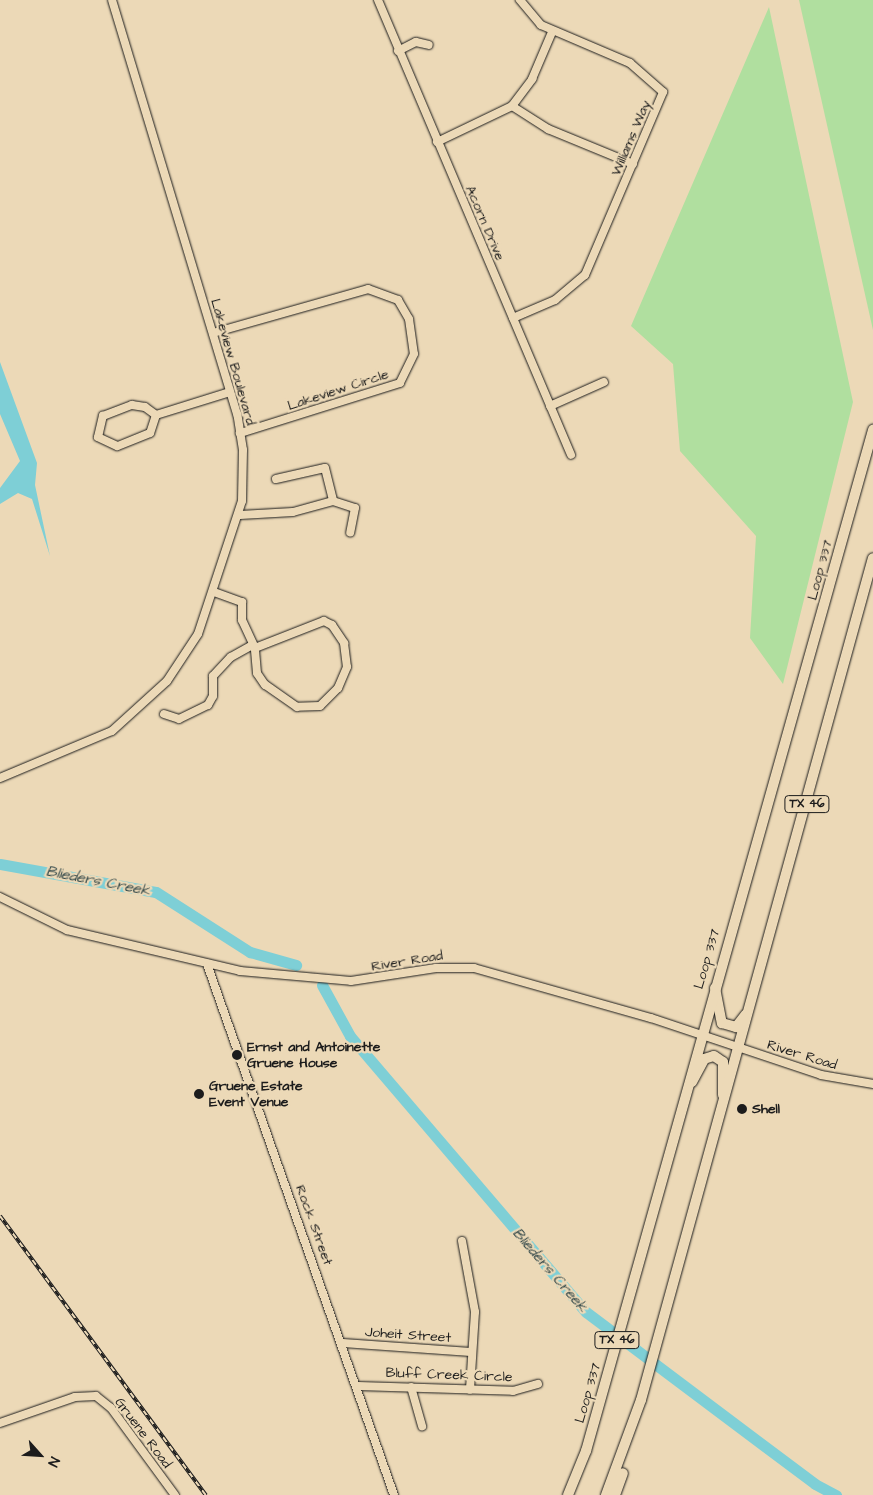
<!DOCTYPE html>
<style>
body{margin:0}
#map{position:relative;width:873px;height:1495px;overflow:hidden;background:#ecd9b7;font-family:"Architects Daughter",sans-serif}
div>[style]{position:absolute}
[style*='--x']{left:calc(var(--x)*1px);top:calc(var(--y)*1px);width:calc(var(--w)*1px);rotate:calc(var(--a)*1deg)}
.green>*{inset:0;background:#b0df9f}
.water>*{inset:0;background:#7ecfd6}
.river>*{height:11px;margin:-5.5px;padding:0 5.5px;transform-origin:5.5px;border-radius:5.5px;background:#7ecfd6}
.roads{filter:drop-shadow(0 0 1px #1c1c1c) drop-shadow(0 0 1px #1c1c1c)}
.minor>*{height:8px;margin:-4px;padding:0 4px;transform-origin:4px;border-radius:4px;background:#ecd9b7}
.major>*{height:10px;margin:-5px;padding:0 5px;transform-origin:5px;border-radius:5px;background:#ecd9b7}
.rail>*{height:4px;margin-top:-2px;transform-origin:0;background:repeating-linear-gradient(90deg,#ecd9b7 0 5.5px,#1c1c1c 0 11px);box-sizing:border-box;border-block:1px solid #1c1c1c}
.dots>*{width:14px;height:14px;translate:-50% -50%;box-sizing:border-box;border:2px solid #ecd9b7;border-radius:50%}
span{translate:-50% -50%;white-space:nowrap;text-align:center;line-height:1.15;-webkit-text-stroke:4.5px #ecd9b7;paint-order:stroke}
.shield-label span{padding:1px 4px;background:#ecd9b7;border:1px solid;border-radius:4px;-webkit-text-stroke-width:0}
.shield-label{font-size:12px;color:#1c1c1c;font-weight:700}
.street-label{font-size:14px;color:#1c1c1c}
.poi-label{font-size:14px;color:#1c1c1c;font-weight:700}
.left{translate:0 -50%;text-align:left}
.water-label{font-size:15px;color:#34494a;font-style:italic}
.north{position:absolute;left:15px;top:1430px;width:50px;height:50px;-webkit-text-stroke:4px #ecd9b7;paint-order:stroke;rotate:116deg;font-size:14px;font-weight:700;line-height:20px;text-align:center;color:#1c1c1c}
.north::after{content:'';display:block;margin:auto;width:18px;height:22px;background:#1c1c1c;clip-path:polygon(50% 0,100% 100%,50% 72%,0 100%)}
</style>
<div id="map">
<div class="green">
<i style="clip-path:polygon(799px 0,873px 0,873px 330px)"></i>
<i style="clip-path:polygon(769px 7px,853px 402px,783px 684px,750px 638px,756px 536px,680px 451px,673px 364px,631px 326px)"></i>
</div>
<div class="water">
<i style="clip-path:polygon(0 362px,37px 463px,35px 485px,50px 556px,32px 499px,18px 493px,0 504px,0 488px,20px 461px,0 414px)"></i>
</div>
<div class="river">
<i style="--x:0;--y:864;--w:158;--a:10.2"></i>
<i style="--x:156;--y:892;--w:112;--a:32.6"></i>
<i style="--x:250;--y:952;--w:48;--a:15.8"></i>
<i style="--x:322;--y:985;--w:58;--a:61.2"></i>
<i style="--x:350;--y:1036;--w:363;--a:49.5"></i>
<i style="--x:586;--y:1312;--w:286;--a:36.9"></i>
<i style="--x:815;--y:1484;--w:24;--a:28"></i>
</div>
<div class="roads">
<div class="minor">
<i style="--x:378;--y:0;--w:494;--a:67"></i>
<i style="--x:398;--y:51;--w:20;--a:-27"></i>
<i style="--x:416;--y:42;--w:13;--a:13"></i>
<i style="--x:512;--y:106;--w:43;--a:32.6"></i>
<i style="--x:548;--y:129;--w:92;--a:22.4"></i>
<i style="--x:437;--y:142;--w:83;--a:-25.6"></i>
<i style="--x:512;--y:106;--w:34;--a:-53"></i>
<i style="--x:532;--y:79;--w:51;--a:-66.9"></i>
<i style="--x:513;--y:318;--w:46;--a:-23.2"></i>
<i style="--x:555;--y:300;--w:39;--a:-40"></i>
<i style="--x:585;--y:275;--w:199;--a:-66.9"></i>
<i style="--x:663;--y:92;--w:44;--a:-138.7"></i>
<i style="--x:630;--y:63;--w:97;--a:-156.9"></i>
<i style="--x:541;--y:25;--w:33;--a:-130"></i>
<i style="--x:213;--y:333;--w:161;--a:-15.8"></i>
<i style="--x:368;--y:289;--w:32;--a:20"></i>
<i style="--x:398;--y:300;--w:22;--a:60"></i>
<i style="--x:409;--y:319;--w:35;--a:82"></i>
<i style="--x:414;--y:354;--w:32;--a:116"></i>
<i style="--x:400;--y:383;--w:168;--a:162.6"></i>
<i style="--x:550;--y:406;--w:59;--a:-24"></i>
<i style="--x:156;--y:415;--w:19;--a:108"></i>
<i style="--x:150;--y:433;--w:35;--a:158"></i>
<i style="--x:117;--y:446;--w:21;--a:-155"></i>
<i style="--x:98;--y:437;--w:22;--a:-77"></i>
<i style="--x:103;--y:416;--w:31;--a:-21"></i>
<i style="--x:132;--y:405;--w:13;--a:9"></i>
<i style="--x:145;--y:407;--w:14;--a:36"></i>
<i style="--x:156;--y:415;--w:77;--a:-17.3"></i>
<i style="--x:276;--y:479;--w:50;--a:-12.7"></i>
<i style="--x:325;--y:468;--w:34;--a:76"></i>
<i style="--x:240;--y:515;--w:53;--a:-3.2"></i>
<i style="--x:293;--y:512;--w:41;--a:-15.4"></i>
<i style="--x:333;--y:501;--w:23;--a:18"></i>
<i style="--x:355;--y:508;--w:25;--a:101"></i>
<i style="--x:214;--y:592;--w:30;--a:20"></i>
<i style="--x:242;--y:602;--w:18;--a:90"></i>
<i style="--x:242;--y:620;--w:31;--a:65"></i>
<i style="--x:255;--y:648;--w:74;--a:-21.4"></i>
<i style="--x:324;--y:621;--w:9;--a:27"></i>
<i style="--x:332;--y:625;--w:22;--a:56"></i>
<i style="--x:344;--y:643;--w:24;--a:83"></i>
<i style="--x:347;--y:667;--w:23;--a:113"></i>
<i style="--x:338;--y:688;--w:25;--a:135"></i>
<i style="--x:320;--y:706;--w:23;--a:178"></i>
<i style="--x:297;--y:707;--w:39;--a:-145"></i>
<i style="--x:265;--y:685;--w:14;--a:-124"></i>
<i style="--x:257;--y:673;--w:25;--a:-95"></i>
<i style="--x:164;--y:714;--w:16;--a:18"></i>
<i style="--x:179;--y:719;--w:32;--a:-26"></i>
<i style="--x:208;--y:705;--w:10;--a:-61"></i>
<i style="--x:213;--y:696;--w:20;--a:-90"></i>
<i style="--x:213;--y:676;--w:26;--a:-47"></i>
<i style="--x:231;--y:657;--w:23;--a:-29"></i>
<i style="--x:0;--y:778;--w:121;--a:-22.8"></i>
<i style="--x:112;--y:731;--w:74;--a:-42.3"></i>
<i style="--x:167;--y:681;--w:56;--a:-56.6"></i>
<i style="--x:198;--y:634;--w:140;--a:-71.7"></i>
<i style="--x:242;--y:501;--w:51;--a:-88.9"></i>
<i style="--x:243;--y:450;--w:36;--a:-99"></i>
<i style="--x:237;--y:414;--w:432;--a:-106.8"></i>
<i style="--x:0;--y:897;--w:75;--a:26.2"></i>
<i style="--x:67;--y:930;--w:178;--a:13.3"></i>
<i style="--x:240;--y:971;--w:111;--a:5.1"></i>
<i style="--x:351;--y:981;--w:86;--a:-8.7"></i>
<i style="--x:436;--y:968;--w:38;--a:0"></i>
<i style="--x:474;--y:968;--w:184;--a:15.8"></i>
<i style="--x:651;--y:1018;--w:179;--a:18.5"></i>
<i style="--x:821;--y:1075;--w:53;--a:9.8"></i>
<i style="--x:207;--y:964;--w:563;--a:70.6"></i>
<i style="--x:462;--y:1241;--w:72;--a:79.6"></i>
<i style="--x:475;--y:1312;--w:78;--a:93.7"></i>
<i style="--x:343;--y:1343;--w:128;--a:4"></i>
<i style="--x:358;--y:1386;--w:155;--a:1.8"></i>
<i style="--x:513;--y:1391;--w:26;--a:-16"></i>
<i style="--x:411;--y:1387;--w:41;--a:74.2"></i>
<i style="--x:0;--y:1423;--w:79;--a:-19.1"></i>
<i style="--x:75;--y:1397;--w:21;--a:-3"></i>
<i style="--x:96;--y:1396;--w:19;--a:39"></i>
<i style="--x:111;--y:1408;--w:108;--a:53.7"></i>
</div>
<div class="major">
<i style="--x:715;--y:988;--w:36;--a:79"></i>
<i style="--x:722;--y:1023;--w:15;--a:16"></i>
<i style="--x:736;--y:1027;--w:16;--a:-52"></i>
<i style="--x:692;--y:1082;--w:26;--a:-62"></i>
<i style="--x:704;--y:1059;--w:10;--a:-17"></i>
<i style="--x:714;--y:1056;--w:11;--a:34"></i>
<i style="--x:723;--y:1062;--w:33;--a:90"></i>
<i style="--x:568;--y:1495;--w:48;--a:-67.8"></i>
<i style="--x:586;--y:1451;--w:1061;--a:-74.3"></i>
<i style="--x:606;--y:1495;--w:101;--a:-69.8"></i>
<i style="--x:641;--y:1400;--w:873;--a:-74.6"></i>
<i style="--x:615;--y:1495;--w:23;--a:-70"></i>
</div>
</div>
<div class="rail">
<i style="--x:0;--y:1216;--w:347;--a:53.6"></i>
</div>
<div class="dots">
<i style="left:237px;top:1055px;background:#1c1c1c"></i>
<i style="left:199px;top:1094px;background:#1c1c1c"></i>
<i style="left:742px;top:1109px;background:#1c1c1c"></i>
</div>
<div class="shield-label">
<span style="left:807px;top:804px">TX 46</span>
<span style="left:617px;top:1340px">TX 46</span>
</div>
<div class="street-label">
<span style="left:631px;top:138px;rotate:-67deg">Williams Way</span>
<span style="left:485px;top:223px;rotate:67deg">Acorn Drive</span>
<span style="left:233px;top:362px;rotate:74deg">Lakeview Boulevard</span>
<span style="left:338px;top:390px;rotate:-18deg">Lakeview Circle</span>
<span style="left:820px;top:570px;rotate:-75deg">Loop 337</span>
<span style="left:707px;top:959px;rotate:-74deg">Loop 337</span>
<span style="left:407px;top:961px;rotate:-9deg">River Road</span>
<span style="left:802px;top:1055px;rotate:17deg">River Road</span>
<span style="left:314px;top:1225px;rotate:70deg">Rock Street</span>
<span style="left:408px;top:1335px;rotate:4deg">Joheit Street</span>
<span style="left:449px;top:1375px;rotate:2deg">Bluff Creek Circle</span>
<span style="left:588px;top:1393px;rotate:-74deg">Loop 337</span>
<span style="left:143px;top:1433px;rotate:53deg">Gruene Road</span>
</div>
<div class="poi-label">
<span class="left" style="left:247px;top:1055px">Ernst and Antoinette<br>Gruene House</span>
<span class="left" style="left:209px;top:1094px">Gruene Estate<br>Event Venue</span>
<span class="left" style="left:752px;top:1109px">Shell</span>
</div>
<div class="water-label">
<span style="left:98px;top:881px;rotate:11deg">Blieders Creek</span>
<span style="left:550px;top:1270px;rotate:49deg">Blieders Creek</span>
</div>
<div class="north">N</div>
</div>
